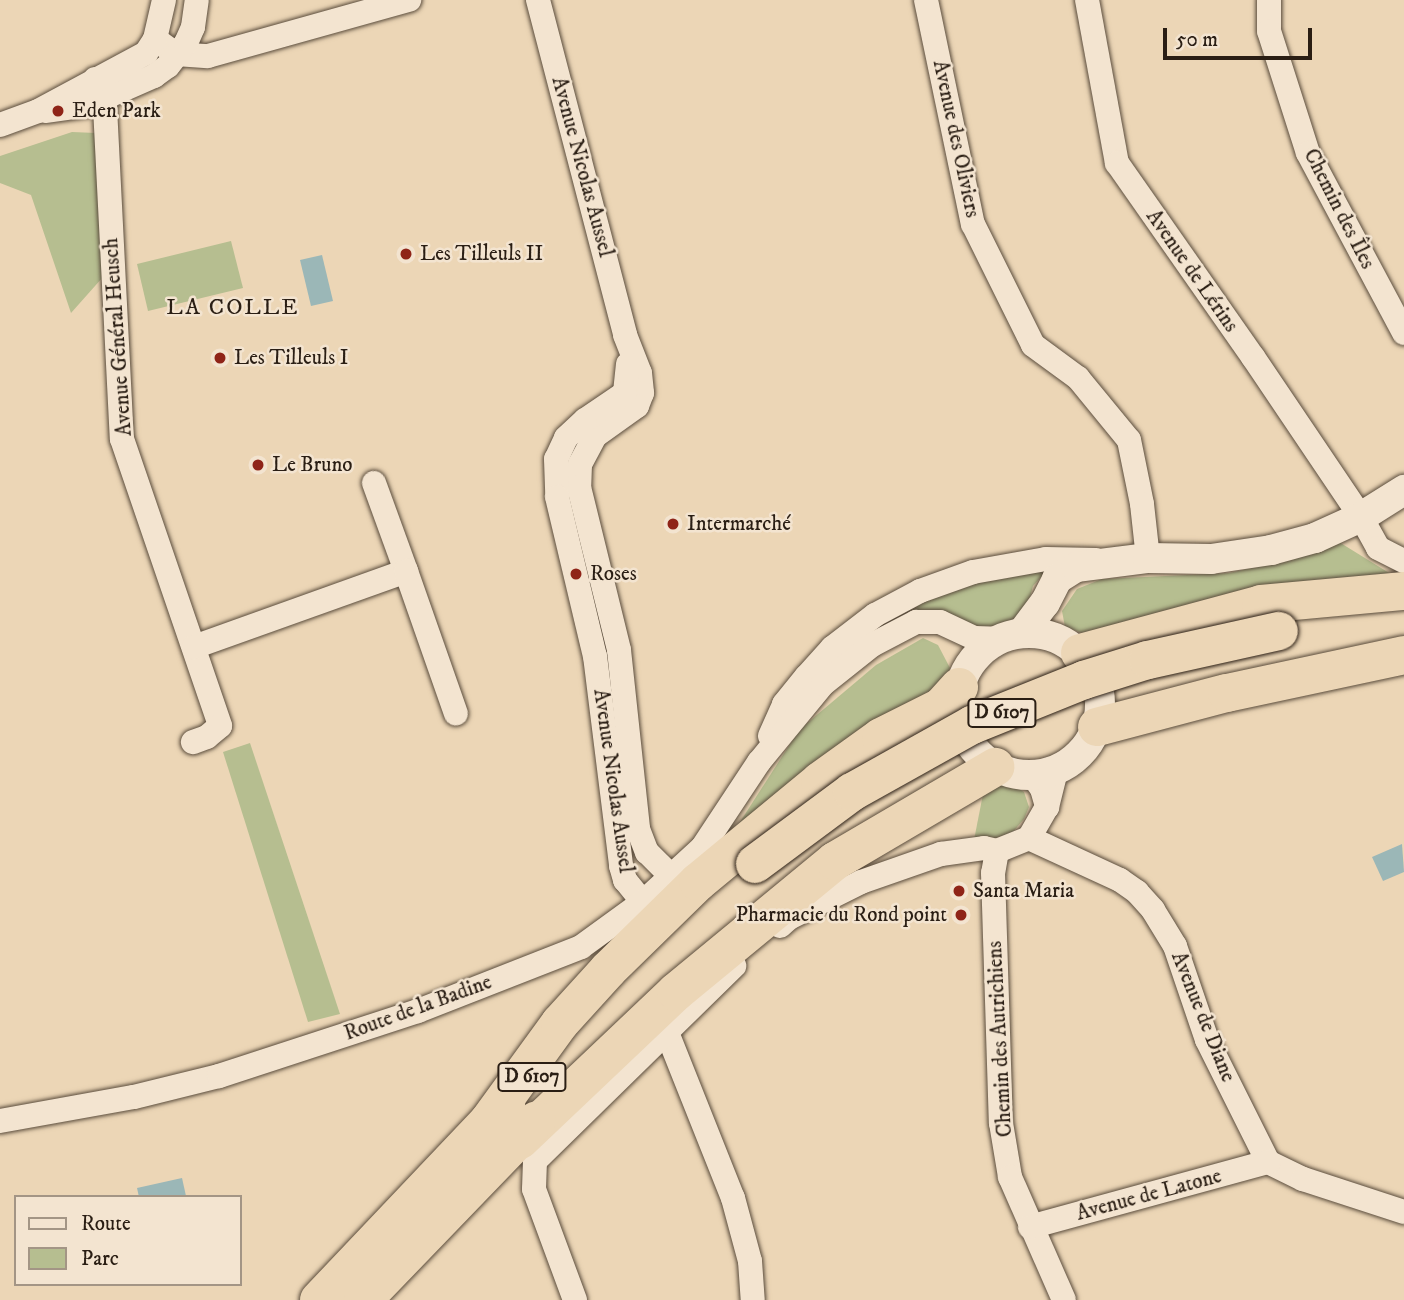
<!DOCTYPE html>
<meta charset="utf-8">
<style>
body{margin:0}
#map{position:relative;width:1404px;height:1300px;overflow:hidden;background:#ecd6b6;font-family:"IM FELL DW Pica",serif}
div>[style]{position:absolute}
[style*='--x']{left:calc(var(--x)*1px);top:calc(var(--y)*1px);width:calc(var(--w)*1px);rotate:calc(var(--a)*1deg)}
.green>*{inset:0;background:#b6be90}
.water>*{inset:0;background:#9bb7b7}
.roads{filter:drop-shadow(0 0 2px #5a4c3c) drop-shadow(0 0 2px #5a4c3c)}
.minor>*{height:24px;margin:-12px;padding:0 12px;transform-origin:12px;border-radius:12px;background:#f3e4d0}
.tertiary>*{height:30px;margin:-15px;padding:0 15px;transform-origin:15px;border-radius:15px;background:#f3e4d0}
.tertiary>.ring{margin:-15px;padding:0;box-sizing:content-box;background:none;border:30px solid #f3e4d0;border-radius:50%}
.trunk>*{height:38px;margin:-19px;padding:0 19px;transform-origin:19px;border-radius:19px;background:#ecd6b6}
.bridges{filter:drop-shadow(0 0 2px #2a1e14) drop-shadow(0 0 2px #2a1e14)}
.trunk-bridge>*{height:38px;margin:-19px;padding:0 19px;transform-origin:19px;border-radius:19px;background:#ecd6b6}
.dots>*{width:19px;height:19px;translate:-50% -50%;box-sizing:border-box;border:4px solid #f3e4d0;border-radius:50%}
span{translate:-50% -50%;white-space:nowrap;text-align:center;line-height:1.15;-webkit-text-stroke:5px #f3e4d0;paint-order:stroke}
.shield-label span{padding:2px 5px;background:#f3e4d0;border:2px solid;border-radius:5px;-webkit-text-stroke-width:0}
.shield-label{font-size:19px;color:#2a1e14;font-weight:700}
.poi-label{font-size:21px;color:#2a1e14}
.left{translate:0 -50%;text-align:left}
.right{translate:-100% -50%;text-align:right}
.street-label{font-size:21px;color:#2a1e14}
.neighbourhood-label{font-size:23px;color:#2a1e14;letter-spacing:2px}
.legend{position:absolute;left:14px;top:1195px;width:228px;height:91px;box-sizing:border-box;background:#f3e4d0;border:2px solid #a39585;margin:0;padding:9px 12px;list-style:none;font-size:21px;color:#2a1e14}
.legend li{display:flex;align-items:center;gap:14px;height:35px}
.legend b{width:35px;border:2px solid #a39585}
.scale{position:absolute;left:1163px;top:28px;width:149px;height:32px;box-sizing:border-box;border:4px solid #2a1e14;border-top:0;padding-left:9px;font-size:21px;line-height:24px;white-space:nowrap;color:#2a1e14;-webkit-text-stroke:5px #f3e4d0;paint-order:stroke}
</style>
<div id="map">
<div class="green">
<i style="clip-path:polygon(72px 132px,96px 133px,103px 277px,71px 313px,31px 195px,0 183px,0 156px)"></i>
<i style="clip-path:polygon(231px 241px,243px 288px,148px 311px,137px 264px)"></i>
<i style="clip-path:polygon(1339px 542px,1394px 576px,1091px 636px,1065px 627px,1062px 611px,1077px 589px,1102px 579px,1229px 573px,1301px 557px)"></i>
<i style="clip-path:polygon(1051px 566px,1033px 586px,1026px 612px,1017px 626px,861px 637px,937px 590px)"></i>
<i style="clip-path:polygon(923px 638px,938px 645px,950px 668px,939px 691px,733px 833px,799px 730px,876px 665px)"></i>
<i style="clip-path:polygon(250px 743px,340px 1014px,308px 1022px,223px 752px)"></i>
<i style="clip-path:polygon(1006px 781px,1024px 792px,1029px 807px,1024px 819px,1012px 833px,973px 845px,985px 784px)"></i>
</div>
<div class="water">
<i style="clip-path:polygon(322px 255px,333px 301px,311px 306px,300px 260px)"></i>
<i style="clip-path:polygon(1402px 844px,1404px 872px,1383px 881px,1372px 857px)"></i>
<i style="clip-path:polygon(182px 1178px,186px 1196px,139px 1197px,137px 1188px)"></i>
</div>
<div class="roads">
<div class="minor">
<i style="--x:538;--y:0;--w:346;--a:75.4"></i>
<i style="--x:625;--y:335;--w:41;--a:68.5"></i>
<i style="--x:640;--y:373;--w:20;--a:84"></i>
<i style="--x:642;--y:393;--w:14;--a:111"></i>
<i style="--x:637;--y:406;--w:52;--a:144.5"></i>
<i style="--x:595;--y:436;--w:32;--a:118"></i>
<i style="--x:580;--y:464;--w:23;--a:92"></i>
<i style="--x:579;--y:487;--w:168;--a:76.2"></i>
<i style="--x:619;--y:650;--w:180;--a:83.9"></i>
<i style="--x:638;--y:829;--w:25;--a:69"></i>
<i style="--x:647;--y:852;--w:34;--a:45"></i>
<i style="--x:926;--y:0;--w:229;--a:78.2"></i>
<i style="--x:973;--y:224;--w:135;--a:63.6"></i>
<i style="--x:1033;--y:345;--w:56;--a:36.3"></i>
<i style="--x:1078;--y:378;--w:80;--a:50.6"></i>
<i style="--x:1129;--y:440;--w:65;--a:78.5"></i>
<i style="--x:1142;--y:504;--w:54;--a:83.7"></i>
<i style="--x:1087;--y:0;--w:166;--a:79.6"></i>
<i style="--x:1117;--y:163;--w:237;--a:55"></i>
<i style="--x:1253;--y:357;--w:193;--a:56"></i>
<i style="--x:1361;--y:517;--w:35;--a:61"></i>
<i style="--x:1378;--y:548;--w:29;--a:27"></i>
<i style="--x:1269;--y:0;--w:31;--a:90"></i>
<i style="--x:1269;--y:31;--w:128;--a:72.3"></i>
<i style="--x:1308;--y:153;--w:204;--a:61.9"></i>
<i style="--x:155;--y:39;--w:26;--a:36"></i>
<i style="--x:176;--y:54;--w:32;--a:4"></i>
<i style="--x:208;--y:56;--w:209;--a:-15.6"></i>
<i style="--x:95;--y:79;--w:30;--a:70"></i>
<i style="--x:105;--y:107;--w:332;--a:87.1"></i>
<i style="--x:122;--y:439;--w:303;--a:71.1"></i>
<i style="--x:220;--y:726;--w:17;--a:140"></i>
<i style="--x:207;--y:737;--w:15;--a:160"></i>
<i style="--x:45;--y:111;--w:43;--a:-7.9"></i>
<i style="--x:88;--y:105;--w:72;--a:-23.7"></i>
<i style="--x:154;--y:76;--w:17;--a:-36"></i>
<i style="--x:168;--y:66;--w:29;--a:-52"></i>
<i style="--x:186;--y:43;--w:17;--a:-66"></i>
<i style="--x:193;--y:27;--w:27;--a:-82"></i>
<i style="--x:0;--y:125;--w:40;--a:-20.2"></i>
<i style="--x:38;--y:111;--w:123;--a:-28.2"></i>
<i style="--x:146;--y:53;--w:17;--a:-57"></i>
<i style="--x:155;--y:39;--w:40;--a:-77"></i>
<i style="--x:628;--y:364;--w:29;--a:96"></i>
<i style="--x:625;--y:393;--w:48;--a:146"></i>
<i style="--x:585;--y:420;--w:26;--a:137"></i>
<i style="--x:566;--y:438;--w:23;--a:115"></i>
<i style="--x:556;--y:459;--w:38;--a:88"></i>
<i style="--x:557;--y:497;--w:163;--a:76.6"></i>
<i style="--x:595;--y:656;--w:212;--a:82.9"></i>
<i style="--x:621;--y:866;--w:15;--a:74"></i>
<i style="--x:625;--y:880;--w:28;--a:51"></i>
<i style="--x:374;--y:483;--w:94;--a:70"></i>
<i style="--x:194;--y:647;--w:225;--a:-19.7"></i>
<i style="--x:406;--y:571;--w:151;--a:70.7"></i>
<i style="--x:770;--y:736;--w:35;--a:-66"></i>
<i style="--x:784;--y:704;--w:35;--a:-51"></i>
<i style="--x:806;--y:677;--w:39;--a:-48"></i>
<i style="--x:832;--y:648;--w:54;--a:-37.5"></i>
<i style="--x:875;--y:615;--w:51;--a:-28.1"></i>
<i style="--x:920;--y:591;--w:56;--a:-19.7"></i>
<i style="--x:973;--y:572;--w:74;--a:-10.1"></i>
<i style="--x:1046;--y:559;--w:50;--a:1.1"></i>
<i style="--x:1032;--y:775;--w:17;--a:54"></i>
<i style="--x:1042;--y:789;--w:19;--a:74"></i>
<i style="--x:1029;--y:838;--w:100;--a:24.8"></i>
<i style="--x:1120;--y:880;--w:21;--a:35"></i>
<i style="--x:1137;--y:892;--w:24;--a:48"></i>
<i style="--x:1153;--y:910;--w:42;--a:58.6"></i>
<i style="--x:1175;--y:946;--w:99;--a:71.2"></i>
<i style="--x:1207;--y:1040;--w:136;--a:63.4"></i>
<i style="--x:1268;--y:1162;--w:39;--a:26"></i>
<i style="--x:1303;--y:1179;--w:106;--a:18.1"></i>
<i style="--x:997;--y:851;--w:22;--a:100"></i>
<i style="--x:993;--y:873;--w:250;--a:88.2"></i>
<i style="--x:1001;--y:1123;--w:55;--a:80.5"></i>
<i style="--x:1010;--y:1177;--w:134;--a:66.3"></i>
<i style="--x:780;--y:926;--w:12;--a:-42"></i>
<i style="--x:789;--y:918;--w:80;--a:-26.6"></i>
<i style="--x:861;--y:882;--w:85;--a:-19.3"></i>
<i style="--x:941;--y:854;--w:43;--a:-7.9"></i>
<i style="--x:984;--y:848;--w:13;--a:13"></i>
<i style="--x:997;--y:851;--w:35;--a:-22"></i>
<i style="--x:1029;--y:838;--w:36;--a:-60"></i>
<i style="--x:1047;--y:807;--w:38;--a:-76"></i>
<i style="--x:666;--y:1030;--w:181;--a:68.3"></i>
<i style="--x:733;--y:1198;--w:65;--a:74.9"></i>
<i style="--x:750;--y:1261;--w:39;--a:86"></i>
<i style="--x:0;--y:1121;--w:136;--a:-10.2"></i>
<i style="--x:134;--y:1097;--w:88;--a:-13.9"></i>
<i style="--x:219;--y:1076;--w:209;--a:-18.1"></i>
<i style="--x:418;--y:1011;--w:175;--a:-21.4"></i>
<i style="--x:581;--y:947;--w:77;--a:-36"></i>
<i style="--x:643;--y:902;--w:80;--a:-42.5"></i>
<i style="--x:702;--y:848;--w:103;--a:-56.5"></i>
<i style="--x:759;--y:762;--w:101;--a:-50.6"></i>
<i style="--x:823;--y:684;--w:63;--a:-38.5"></i>
<i style="--x:872;--y:645;--w:50;--a:-27.6"></i>
<i style="--x:916;--y:622;--w:24;--a:0"></i>
<i style="--x:940;--y:622;--w:38;--a:25"></i>
<i style="--x:975;--y:638;--w:23;--a:2"></i>
<i style="--x:1030;--y:1227;--w:247;--a:-15.3"></i>
<i style="--x:575;--y:1300;--w:118;--a:-110.3"></i>
<i style="--x:534;--y:1189;--w:28;--a:-88"></i>
<i style="--x:535;--y:1161;--w:279;--a:-44.4"></i>
</div>
<div class="tertiary">
<i class="ring" style="left:958px;top:633px;width:112px;height:112px"></i>
<i style="--x:1022;--y:633;--w:38;--a:-53"></i>
<i style="--x:1045;--y:603;--w:27;--a:-63"></i>
<i style="--x:1057;--y:579;--w:22;--a:-32"></i>
<i style="--x:1076;--y:567;--w:73;--a:-7.1"></i>
<i style="--x:1148;--y:558;--w:63;--a:0.9"></i>
<i style="--x:1211;--y:559;--w:61;--a:-8.5"></i>
<i style="--x:1271;--y:550;--w:46;--a:-15.3"></i>
<i style="--x:1315;--y:538;--w:51;--a:-24.5"></i>
<i style="--x:1361;--y:517;--w:51;--a:-32.1"></i>
</div>
<div class="trunk">
<i style="--x:1080;--y:653;--w:188;--a:-15.1"></i>
<i style="--x:1261;--y:604;--w:144;--a:-5.2"></i>
<i style="--x:1097;--y:727;--w:134;--a:-14.7"></i>
<i style="--x:1227;--y:693;--w:181;--a:-12.1"></i>
<i style="--x:488;--y:1122;--w:122;--a:-54"></i>
<i style="--x:560;--y:1023;--w:72;--a:-47.8"></i>
<i style="--x:608;--y:970;--w:126;--a:-44.4"></i>
<i style="--x:698;--y:882;--w:158;--a:-39.6"></i>
<i style="--x:820;--y:781;--w:75;--a:-35.8"></i>
<i style="--x:881;--y:737;--w:67;--a:-26.6"></i>
<i style="--x:941;--y:707;--w:27;--a:-48"></i>
<i style="--x:520;--y:1140;--w:215;--a:-43.5"></i>
<i style="--x:676;--y:992;--w:206;--a:-39.5"></i>
<i style="--x:835;--y:861;--w:186;--a:-30.4"></i>
<i style="--x:319;--y:1300;--w:272;--a:-46.5"></i>
<i style="--x:363;--y:1300;--w:250;--a:-46"></i>
</div>
</div>
<div class="bridges">
<div class="trunk-bridge">
<i style="--x:755;--y:864;--w:121;--a:-36.6"></i>
<i style="--x:852;--y:792;--w:137;--a:-29.2"></i>
<i style="--x:972;--y:725;--w:121;--a:-21.9"></i>
<i style="--x:1084;--y:680;--w:67;--a:-17.4"></i>
<i style="--x:1148;--y:660;--w:134;--a:-12.5"></i>
</div>
</div>
<div class="dots">
<i style="left:58px;top:111px;background:#8f2418"></i>
<i style="left:406px;top:254px;background:#8f2418"></i>
<i style="left:220px;top:358px;background:#8f2418"></i>
<i style="left:258px;top:465px;background:#8f2418"></i>
<i style="left:673px;top:524px;background:#8f2418"></i>
<i style="left:576px;top:574px;background:#8f2418"></i>
<i style="left:959px;top:891px;background:#8f2418"></i>
<i style="left:961px;top:915px;background:#8f2418"></i>
</div>
<div class="shield-label">
<span style="left:1002px;top:713px">D 6107</span>
<span style="left:532px;top:1077px">D 6107</span>
</div>
<div class="poi-label">
<span class="left" style="left:72px;top:111px">Eden Park</span>
<span class="left" style="left:420px;top:254px">Les Tilleuls II</span>
<span class="left" style="left:234px;top:358px">Les Tilleuls I</span>
<span class="left" style="left:272px;top:465px">Le Bruno</span>
<span class="left" style="left:687px;top:524px">Intermarché</span>
<span class="left" style="left:590px;top:574px">Roses</span>
<span class="left" style="left:973px;top:891px">Santa Maria</span>
<span class="right" style="left:947px;top:915px">Pharmacie du Rond point</span>
</div>
<div class="street-label">
<span style="left:956px;top:139px;rotate:78deg">Avenue des Oliviers</span>
<span style="left:582px;top:167px;rotate:75deg">Avenue Nicolas Aussel</span>
<span style="left:1339px;top:209px;rotate:63deg">Chemin des Îles</span>
<span style="left:1192px;top:271px;rotate:55deg">Avenue de Lérins</span>
<span style="left:118px;top:337px;rotate:-94deg">Avenue Général Heusch</span>
<span style="left:613px;top:781px;rotate:82deg">Avenue Nicolas Aussel</span>
<span style="left:418px;top:1008px;rotate:-20deg">Route de la Badine</span>
<span style="left:1203px;top:1017px;rotate:68deg">Avenue de Diane</span>
<span style="left:1000px;top:1039px;rotate:-93deg">Chemin des Autrichiens</span>
<span style="left:1149px;top:1195px;rotate:-15deg">Avenue de Latone</span>
</div>
<div class="neighbourhood-label">
<span style="left:233px;top:308px">LA COLLE</span>
</div>
<ul class="legend">
<li><b style="height:9px;background:#f3e4d0"></b>Route</li>
<li><b style="height:19px;background:#b6be90"></b>Parc</li>
</ul>
<div class="scale">50 m</div>
</div>
